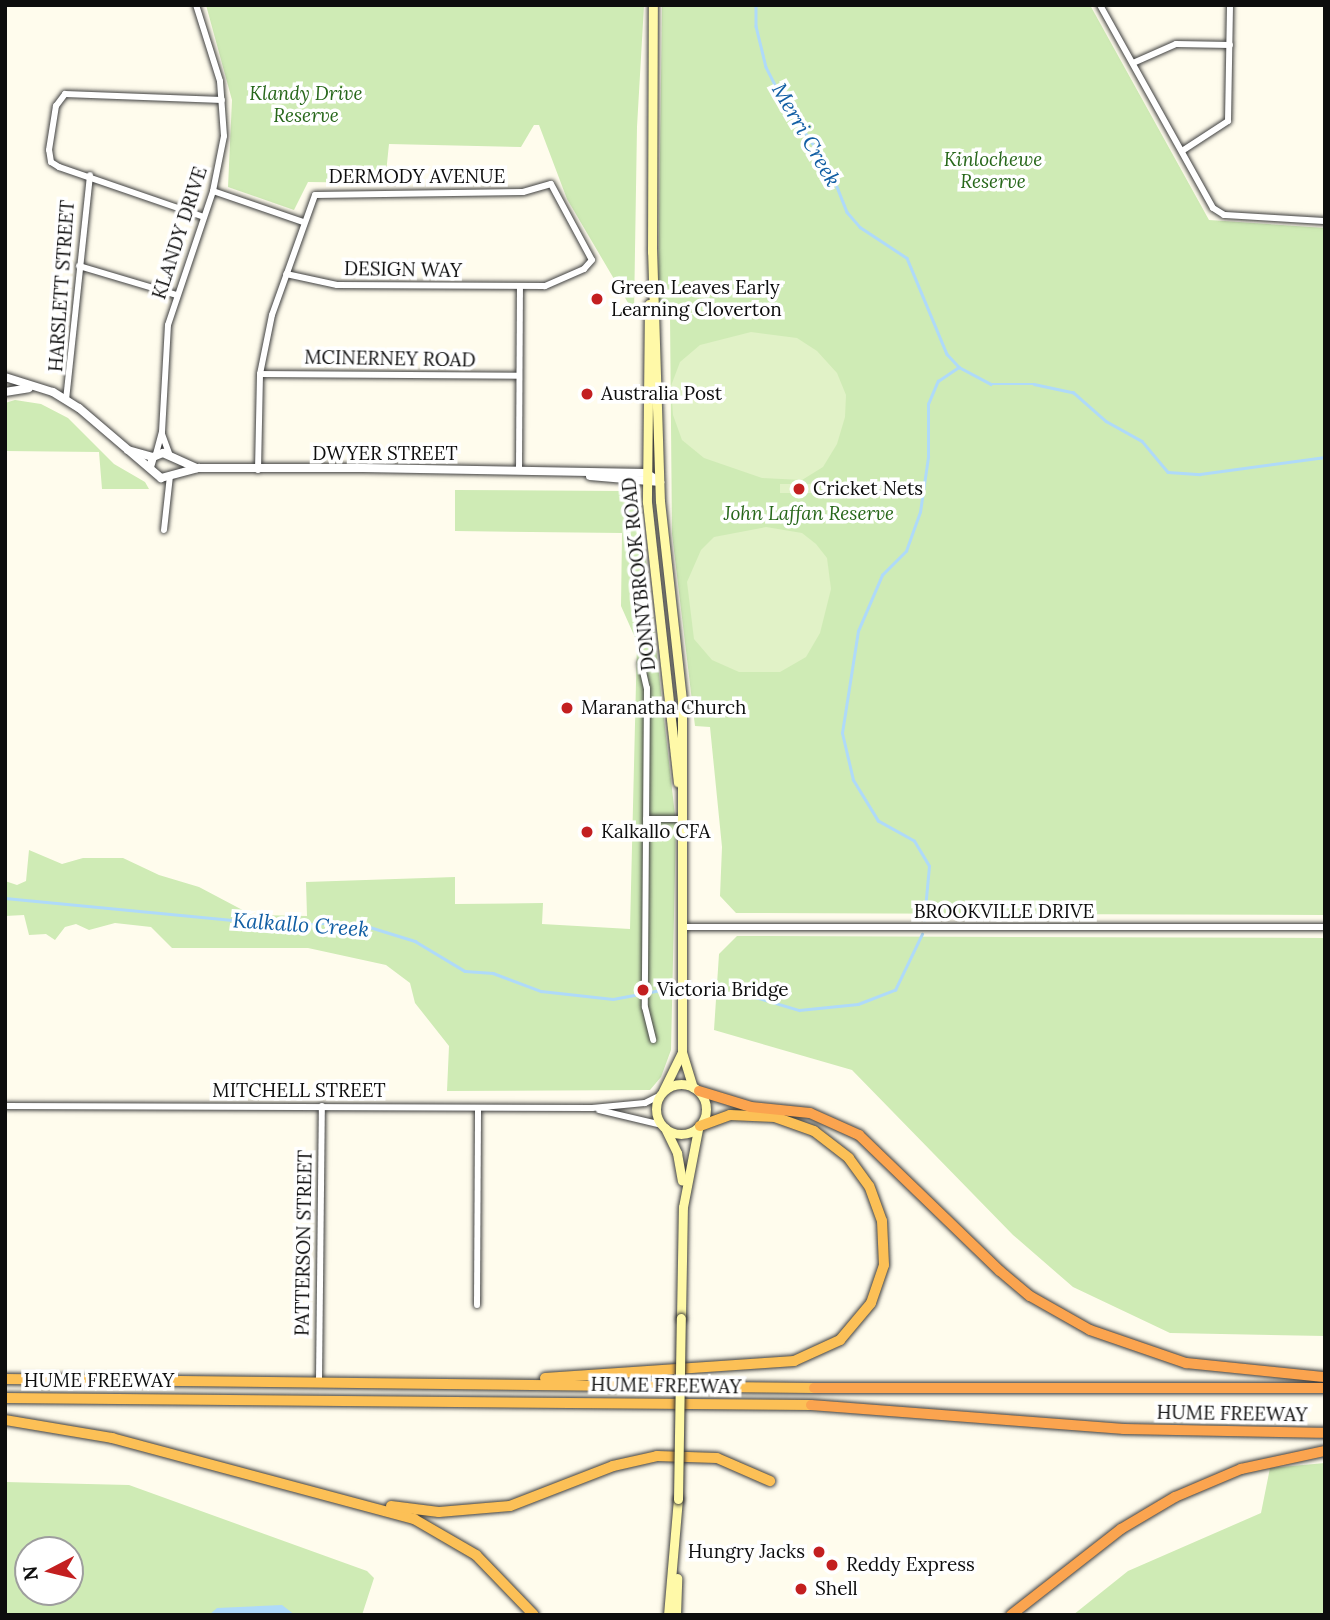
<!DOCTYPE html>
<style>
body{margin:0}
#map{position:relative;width:1330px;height:1620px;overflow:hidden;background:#fffced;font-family:Lora,serif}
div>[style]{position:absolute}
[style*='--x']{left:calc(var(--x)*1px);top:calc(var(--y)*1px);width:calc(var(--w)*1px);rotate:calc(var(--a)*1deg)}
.green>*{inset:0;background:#cfebb5}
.pitch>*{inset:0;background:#e1f2c7}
.water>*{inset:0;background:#afdaf9}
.stream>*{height:2.5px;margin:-1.25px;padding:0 1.25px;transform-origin:1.25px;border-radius:1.25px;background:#afdaf9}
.roads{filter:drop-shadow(0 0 2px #404040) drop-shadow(0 0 2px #404040)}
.minor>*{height:6px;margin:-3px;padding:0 3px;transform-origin:3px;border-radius:3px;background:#fff}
.tertiary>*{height:8px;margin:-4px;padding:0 4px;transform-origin:4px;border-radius:4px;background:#fff}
.secondary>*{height:9px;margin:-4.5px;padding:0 4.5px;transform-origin:4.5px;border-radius:4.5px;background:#fff9a8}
.secondary>.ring{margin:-4.5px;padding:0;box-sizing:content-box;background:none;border:9px solid #fff9a8;border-radius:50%}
.trunk>*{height:10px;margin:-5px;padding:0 5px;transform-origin:5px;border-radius:5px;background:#fcc056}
.motorway>*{height:10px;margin:-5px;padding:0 5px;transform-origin:5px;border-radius:5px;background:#fba44f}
.bridges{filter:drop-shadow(0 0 2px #2f2f2f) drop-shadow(0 0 2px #2f2f2f)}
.secondary-bridge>*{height:9px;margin:-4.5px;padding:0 4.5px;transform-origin:4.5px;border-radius:4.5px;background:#fff9a8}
.dots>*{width:19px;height:19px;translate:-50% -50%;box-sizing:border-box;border:4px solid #fff;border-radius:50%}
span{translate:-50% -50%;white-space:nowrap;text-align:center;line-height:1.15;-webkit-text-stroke:7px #fff;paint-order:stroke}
.park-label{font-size:19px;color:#27671a;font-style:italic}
.street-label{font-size:19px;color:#0d0d0d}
.poi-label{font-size:19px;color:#0d0d0d}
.left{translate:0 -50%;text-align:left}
.right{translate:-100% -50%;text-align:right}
.water-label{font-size:21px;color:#115ea4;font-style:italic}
.frame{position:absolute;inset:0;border:7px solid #0d0d0d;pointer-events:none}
.north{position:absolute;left:14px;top:1536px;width:70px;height:70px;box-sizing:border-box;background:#fff;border:2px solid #9e9e9e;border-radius:50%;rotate:263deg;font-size:19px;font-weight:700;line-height:28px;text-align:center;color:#0d0d0d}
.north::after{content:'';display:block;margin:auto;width:24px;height:32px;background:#c31f20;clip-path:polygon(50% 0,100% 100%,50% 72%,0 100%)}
</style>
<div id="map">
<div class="green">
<i style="clip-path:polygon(206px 5px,644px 5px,637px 127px,634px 313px,567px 199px,539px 125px,534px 125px,521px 147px,389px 144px,385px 183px,308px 182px,294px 210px,228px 187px,232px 100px)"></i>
<i style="clip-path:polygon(662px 5px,1090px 5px,1209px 220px,1325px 228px,1325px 915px,736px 913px,720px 896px,722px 847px,710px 727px,695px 726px,672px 534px,670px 316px,669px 303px,658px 303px)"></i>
<i style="clip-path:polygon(15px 400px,41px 404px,68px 418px,114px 464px,145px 482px,149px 489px,102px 489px,99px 452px,5px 451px,5px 403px)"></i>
<i style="clip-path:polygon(455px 490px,621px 491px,640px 507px,676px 824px,671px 1050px,661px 1077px,650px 1090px,447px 1091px,449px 1046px,415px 1003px,410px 983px,386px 965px,308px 948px,172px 948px,151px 927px,115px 923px,89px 930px,76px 924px,65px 927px,55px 940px,46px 934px,29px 935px,24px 915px,5px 916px,5px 881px,17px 885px,26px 881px,29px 850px,62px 864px,83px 858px,123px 858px,159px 875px,199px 887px,252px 915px,307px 916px,306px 882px,455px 877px,455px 904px,543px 903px,542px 924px,630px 929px,637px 642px,621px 606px,622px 533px,455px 531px)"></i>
<i style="clip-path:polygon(737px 936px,1325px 938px,1325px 1336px,1170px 1333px,1073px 1287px,1013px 1235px,852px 1070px,714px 1030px,719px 954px)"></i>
<i style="clip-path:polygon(1325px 1463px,1325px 1615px,1073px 1615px,1128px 1571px,1261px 1513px,1270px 1468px)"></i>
<i style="clip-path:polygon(evenodd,5px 1482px,129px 1485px,367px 1571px,374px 1578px,362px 1615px,5px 1615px,5px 1482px,28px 1550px,70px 1550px,70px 1592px,28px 1592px,28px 1550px)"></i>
</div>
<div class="pitch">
<i style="clip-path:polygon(751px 332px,797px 338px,817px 351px,837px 373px,846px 395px,845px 417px,837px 444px,823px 467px,802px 480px,762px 478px,704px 458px,682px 440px,673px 415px,671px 386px,680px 362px,700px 345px)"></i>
<i style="clip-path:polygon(780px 484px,817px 484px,817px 493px,780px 493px)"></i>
<i style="clip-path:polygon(766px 527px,802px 533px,816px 544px,827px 558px,831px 589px,820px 633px,806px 657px,780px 672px,739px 672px,712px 660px,694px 639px,687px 582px,701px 550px,714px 537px)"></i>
</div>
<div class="water">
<i style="clip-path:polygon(282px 1605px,295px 1615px,209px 1615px,217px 1608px)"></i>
</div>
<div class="stream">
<i style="--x:756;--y:5;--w:21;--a:90"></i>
<i style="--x:756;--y:26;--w:42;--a:76.3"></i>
<i style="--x:766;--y:67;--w:37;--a:63"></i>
<i style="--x:783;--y:100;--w:83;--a:55.7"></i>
<i style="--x:830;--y:169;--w:46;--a:68.4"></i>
<i style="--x:847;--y:212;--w:20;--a:49"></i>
<i style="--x:860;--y:227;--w:56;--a:33.4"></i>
<i style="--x:907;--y:258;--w:104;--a:67.4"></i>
<i style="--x:947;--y:354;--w:18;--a:47"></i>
<i style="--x:959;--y:367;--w:36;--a:28"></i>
<i style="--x:991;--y:384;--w:43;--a:0"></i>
<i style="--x:1034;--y:384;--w:40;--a:12"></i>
<i style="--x:1073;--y:392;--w:44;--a:41.3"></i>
<i style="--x:1106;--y:421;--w:41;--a:29.1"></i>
<i style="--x:1142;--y:441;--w:40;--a:50"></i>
<i style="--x:1168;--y:472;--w:32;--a:4"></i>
<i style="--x:1200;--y:474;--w:126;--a:-7.7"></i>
<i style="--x:5;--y:898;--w:270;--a:5.5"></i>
<i style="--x:274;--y:924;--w:86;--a:0"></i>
<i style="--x:360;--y:924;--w:58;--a:17.2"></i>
<i style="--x:415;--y:941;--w:58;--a:31"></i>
<i style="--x:465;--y:971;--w:28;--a:4"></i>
<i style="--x:493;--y:973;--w:51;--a:20.6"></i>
<i style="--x:541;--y:991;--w:72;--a:6.3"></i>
<i style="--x:613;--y:999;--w:48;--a:-10.8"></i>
<i style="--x:660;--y:990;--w:92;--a:3.7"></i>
<i style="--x:752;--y:996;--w:49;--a:16.6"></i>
<i style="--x:799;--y:1010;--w:59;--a:-5.8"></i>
<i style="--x:858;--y:1004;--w:40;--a:-21"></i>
<i style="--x:895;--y:990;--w:62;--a:-64.3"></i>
<i style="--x:924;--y:920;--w:54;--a:-84.7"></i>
<i style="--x:929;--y:866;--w:29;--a:-121"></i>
<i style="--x:914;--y:841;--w:41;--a:-150.9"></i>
<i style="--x:878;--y:821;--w:48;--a:-121.4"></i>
<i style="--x:853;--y:780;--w:48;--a:-103.2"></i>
<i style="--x:842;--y:733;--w:103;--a:-81.1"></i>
<i style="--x:858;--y:631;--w:61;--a:-66.8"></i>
<i style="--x:882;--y:575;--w:34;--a:-45"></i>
<i style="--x:906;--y:551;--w:41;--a:-70.3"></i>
<i style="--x:920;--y:512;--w:56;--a:-81.7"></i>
<i style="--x:928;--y:457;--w:53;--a:-90"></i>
<i style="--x:928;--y:404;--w:25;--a:-67"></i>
<i style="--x:938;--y:381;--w:25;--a:-34"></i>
</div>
<div class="roads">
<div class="minor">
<i style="--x:1100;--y:5;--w:232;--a:60.9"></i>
<i style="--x:1213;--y:208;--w:13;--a:32"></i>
<i style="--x:1224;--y:215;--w:101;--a:3.4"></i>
<i style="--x:1133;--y:63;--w:47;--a:-23.8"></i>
<i style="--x:1176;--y:44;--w:54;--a:1.1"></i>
<i style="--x:1182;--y:151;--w:55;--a:-33.1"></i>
<i style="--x:1228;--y:121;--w:116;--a:-89"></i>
<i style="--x:213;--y:191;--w:95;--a:19"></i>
<i style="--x:204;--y:217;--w:153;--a:-161"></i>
<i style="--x:59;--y:167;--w:9;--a:-148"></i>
<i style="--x:51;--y:162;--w:12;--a:-99"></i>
<i style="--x:49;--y:150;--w:45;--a:-81"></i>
<i style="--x:56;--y:106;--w:15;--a:-53"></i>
<i style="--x:65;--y:94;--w:157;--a:2.2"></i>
<i style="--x:79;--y:266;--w:101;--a:16.6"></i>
<i style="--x:260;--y:374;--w:259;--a:0.4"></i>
<i style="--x:66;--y:400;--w:226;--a:-83.9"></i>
<i style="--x:162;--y:434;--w:23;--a:70"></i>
<i style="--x:156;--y:454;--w:23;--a:-75"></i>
<i style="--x:162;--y:432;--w:107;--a:-86.8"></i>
<i style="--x:168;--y:325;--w:141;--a:-71.4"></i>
<i style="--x:213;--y:191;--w:56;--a:-78.7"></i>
<i style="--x:224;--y:136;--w:55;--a:-94.2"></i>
<i style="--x:220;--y:81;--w:80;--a:-107.5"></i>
<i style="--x:258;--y:470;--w:96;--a:-88.8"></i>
<i style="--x:260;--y:374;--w:60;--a:-78.5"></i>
<i style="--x:272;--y:315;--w:127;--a:-70.3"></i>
<i style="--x:315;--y:195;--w:208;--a:-0.8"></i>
<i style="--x:523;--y:192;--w:29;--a:-16"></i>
<i style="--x:551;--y:184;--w:86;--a:61.7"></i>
<i style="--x:592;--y:260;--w:12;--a:132"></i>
<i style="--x:584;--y:269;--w:43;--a:156.4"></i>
<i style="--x:545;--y:286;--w:208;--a:-179.7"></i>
<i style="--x:337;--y:285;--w:52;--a:-167.8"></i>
<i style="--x:519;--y:471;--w:184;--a:-89.7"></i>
<i style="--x:164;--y:530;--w:54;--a:-83.7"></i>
<i style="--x:641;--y:663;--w:26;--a:77"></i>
<i style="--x:647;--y:688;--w:319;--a:90.4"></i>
<i style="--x:645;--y:1007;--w:34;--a:76"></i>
<i style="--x:646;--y:819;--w:37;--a:0"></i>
<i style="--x:684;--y:927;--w:641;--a:0"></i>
<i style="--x:5;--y:1106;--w:587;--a:0.2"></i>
<i style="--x:592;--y:1108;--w:53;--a:-5.4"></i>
<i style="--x:645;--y:1103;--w:18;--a:-27"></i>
<i style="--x:599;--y:1110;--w:65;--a:13.4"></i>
<i style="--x:477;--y:1305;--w:197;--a:-89.7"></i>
<i style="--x:319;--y:1380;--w:274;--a:-89.4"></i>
</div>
<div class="tertiary">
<i style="--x:5;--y:377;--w:50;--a:17.4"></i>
<i style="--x:53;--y:392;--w:31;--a:32"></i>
<i style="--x:79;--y:408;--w:108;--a:40.5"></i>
<i style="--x:161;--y:478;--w:39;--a:-15"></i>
<i style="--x:199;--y:468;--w:164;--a:0"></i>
<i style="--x:363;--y:468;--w:283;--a:1"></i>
<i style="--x:646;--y:473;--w:17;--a:33"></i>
<i style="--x:5;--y:392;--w:24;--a:-9"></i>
<i style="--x:128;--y:450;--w:26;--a:16"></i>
<i style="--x:150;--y:467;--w:10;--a:-73"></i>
<i style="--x:153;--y:457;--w:11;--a:-22"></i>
<i style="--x:163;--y:453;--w:37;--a:24"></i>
<i style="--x:590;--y:476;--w:70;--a:4.9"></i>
</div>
<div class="secondary">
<i style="--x:652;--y:248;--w:253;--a:88.2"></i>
<i style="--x:660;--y:501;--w:200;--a:83.7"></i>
<i style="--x:682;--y:700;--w:352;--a:90"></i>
<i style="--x:682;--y:1052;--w:37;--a:73"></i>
<i style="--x:652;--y:252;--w:247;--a:-89.8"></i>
<i style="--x:649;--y:304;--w:198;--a:90.6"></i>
<i style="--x:647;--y:502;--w:282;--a:83.7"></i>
<i class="ring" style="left:656px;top:1084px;width:41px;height:41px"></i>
<i style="--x:663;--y:1091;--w:43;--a:-64"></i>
<i style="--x:665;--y:1128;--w:28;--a:64"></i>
<i style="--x:677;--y:1153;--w:28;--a:80"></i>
<i style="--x:681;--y:1318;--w:111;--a:-89"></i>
<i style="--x:683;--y:1207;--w:79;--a:-79.1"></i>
<i style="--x:668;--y:1615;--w:116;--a:-85.1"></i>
<i style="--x:676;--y:1615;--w:37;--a:-88"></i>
</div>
<div class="trunk">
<i style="--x:545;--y:1378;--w:250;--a:-3.9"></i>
<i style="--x:794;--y:1361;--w:51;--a:-24.5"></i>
<i style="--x:840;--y:1340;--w:48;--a:-50"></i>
<i style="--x:871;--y:1303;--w:40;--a:-71.1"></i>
<i style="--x:884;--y:1265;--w:44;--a:-92.6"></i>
<i style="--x:882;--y:1221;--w:37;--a:-110"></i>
<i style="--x:869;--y:1186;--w:34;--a:-126"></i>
<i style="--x:849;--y:1158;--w:44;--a:-142.4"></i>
<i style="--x:814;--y:1131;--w:41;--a:-160.3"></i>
<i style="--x:775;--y:1117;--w:45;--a:-177.5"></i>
<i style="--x:730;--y:1115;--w:32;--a:160"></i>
<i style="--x:5;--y:1379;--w:809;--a:0.64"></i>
<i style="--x:5;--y:1398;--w:806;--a:0.5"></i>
<i style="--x:5;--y:1420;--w:109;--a:9.5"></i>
<i style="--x:112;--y:1438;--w:313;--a:15"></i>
<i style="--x:414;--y:1519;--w:72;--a:30.1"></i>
<i style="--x:476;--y:1555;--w:83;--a:46"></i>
<i style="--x:391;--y:1506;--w:48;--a:7.1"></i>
<i style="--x:439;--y:1512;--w:71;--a:-4.8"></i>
<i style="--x:510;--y:1506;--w:110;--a:-21.2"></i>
<i style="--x:613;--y:1466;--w:45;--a:-12.8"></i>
<i style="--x:657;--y:1456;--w:60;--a:1.9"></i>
<i style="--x:717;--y:1458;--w:58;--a:23.5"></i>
</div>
<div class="motorway">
<i style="--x:699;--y:1091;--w:54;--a:17.1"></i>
<i style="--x:751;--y:1107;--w:59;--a:5.8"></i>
<i style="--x:810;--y:1113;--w:54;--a:24.2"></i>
<i style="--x:859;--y:1135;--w:196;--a:44"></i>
<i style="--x:1000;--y:1271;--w:39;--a:40"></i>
<i style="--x:1030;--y:1296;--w:69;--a:29.5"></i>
<i style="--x:1090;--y:1330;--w:102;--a:19"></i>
<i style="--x:1186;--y:1363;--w:140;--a:5.8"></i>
<i style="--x:814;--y:1388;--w:511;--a:0"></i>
<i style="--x:811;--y:1405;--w:314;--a:4.4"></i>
<i style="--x:1124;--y:1429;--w:201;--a:1.1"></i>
<i style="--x:1011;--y:1615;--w:140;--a:-38"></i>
<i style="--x:1121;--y:1529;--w:63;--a:-30.7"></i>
<i style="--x:1175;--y:1497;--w:72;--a:-23"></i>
<i style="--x:1241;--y:1469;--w:86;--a:-12.1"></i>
</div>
</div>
<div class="bridges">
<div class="secondary-bridge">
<i style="--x:678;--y:1499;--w:181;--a:-89.1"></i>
</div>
</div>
<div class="dots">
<i style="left:597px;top:299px;background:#c31f20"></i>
<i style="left:587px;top:394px;background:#c31f20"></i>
<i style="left:799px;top:489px;background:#c31f20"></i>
<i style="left:567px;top:708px;background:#c31f20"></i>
<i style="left:587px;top:832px;background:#c31f20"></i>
<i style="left:643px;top:990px;background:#c31f20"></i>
<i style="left:819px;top:1552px;background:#c31f20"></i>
<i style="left:832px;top:1565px;background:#c31f20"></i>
<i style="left:801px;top:1589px;background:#c31f20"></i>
</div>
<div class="park-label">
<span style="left:306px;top:105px">Klandy Drive<br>Reserve</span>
<span style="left:993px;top:171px">Kinlochewe<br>Reserve</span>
<span style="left:809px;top:514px">John Laffan Reserve</span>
</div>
<div class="street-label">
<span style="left:417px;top:177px">DERMODY AVENUE</span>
<span style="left:180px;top:233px;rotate:-72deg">KLANDY DRIVE</span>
<span style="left:403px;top:270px;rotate:1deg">DESIGN WAY</span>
<span style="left:62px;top:286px;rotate:-86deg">HARSLETT STREET</span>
<span style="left:390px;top:359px;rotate:1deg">MCINERNEY ROAD</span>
<span style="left:385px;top:454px">DWYER STREET</span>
<span style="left:639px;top:574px;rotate:-96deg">DONNYBROOK ROAD</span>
<span style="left:1004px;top:912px">BROOKVILLE DRIVE</span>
<span style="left:299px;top:1091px">MITCHELL STREET</span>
<span style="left:304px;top:1243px;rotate:-89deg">PATTERSON STREET</span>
<span style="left:99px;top:1381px">HUME FREEWAY</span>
<span style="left:666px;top:1386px;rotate:1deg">HUME FREEWAY</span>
<span style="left:1232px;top:1414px;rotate:1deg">HUME FREEWAY</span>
</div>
<div class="poi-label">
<span class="left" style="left:611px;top:299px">Green Leaves Early<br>Learning Cloverton</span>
<span class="left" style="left:601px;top:394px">Australia Post</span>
<span class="left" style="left:813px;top:489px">Cricket Nets</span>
<span class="left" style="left:581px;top:708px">Maranatha Church</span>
<span class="left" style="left:601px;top:832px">Kalkallo CFA</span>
<span class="left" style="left:657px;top:990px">Victoria Bridge</span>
<span class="right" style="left:805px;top:1552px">Hungry Jacks</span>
<span class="left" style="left:846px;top:1565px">Reddy Express</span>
<span class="left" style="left:815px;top:1589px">Shell</span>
</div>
<div class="water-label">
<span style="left:806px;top:135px;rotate:60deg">Merri Creek</span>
<span style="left:301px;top:925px;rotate:4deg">Kalkallo Creek</span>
</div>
<div class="frame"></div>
<div class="north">N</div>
</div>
